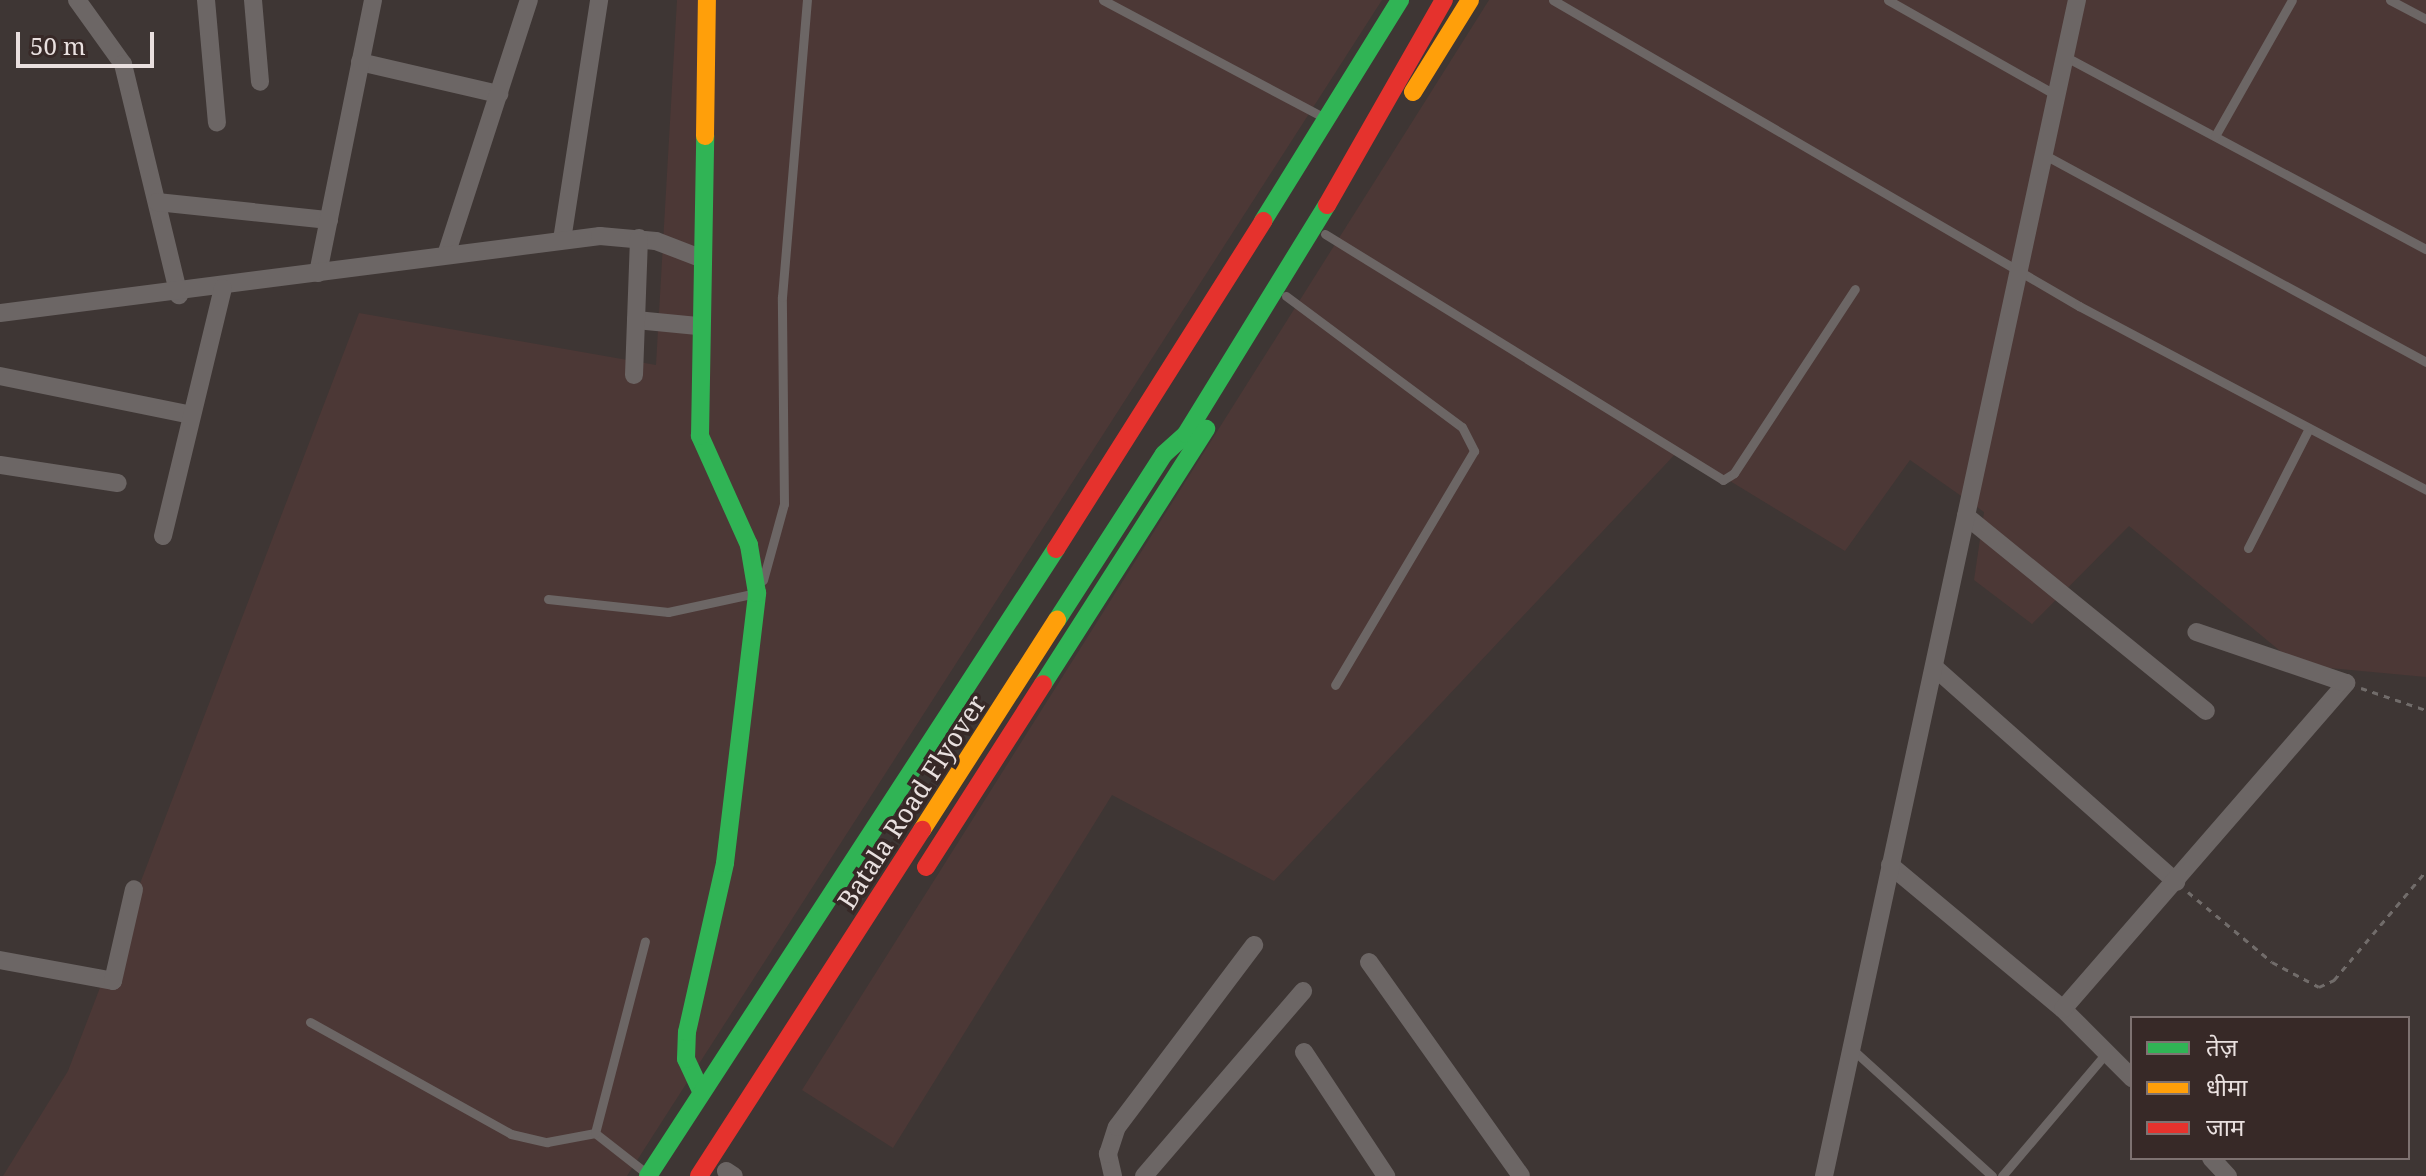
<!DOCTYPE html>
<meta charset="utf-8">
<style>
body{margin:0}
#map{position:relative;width:2426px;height:1176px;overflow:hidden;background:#3e3634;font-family:"Noto Serif","Noto Sans Devanagari",serif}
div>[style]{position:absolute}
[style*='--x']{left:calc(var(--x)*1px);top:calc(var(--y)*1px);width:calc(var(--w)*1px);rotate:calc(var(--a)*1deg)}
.built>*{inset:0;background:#4c3836}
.path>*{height:3px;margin-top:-1.5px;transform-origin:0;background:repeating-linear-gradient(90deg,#716c6a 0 6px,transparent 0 12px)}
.lane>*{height:9px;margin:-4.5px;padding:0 4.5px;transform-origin:4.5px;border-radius:4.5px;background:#6c6665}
.street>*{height:18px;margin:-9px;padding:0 9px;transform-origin:9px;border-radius:9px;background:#6c6665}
.fast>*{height:18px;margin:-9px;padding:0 9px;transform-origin:9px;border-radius:9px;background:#30b455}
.slow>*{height:18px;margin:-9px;padding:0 9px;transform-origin:9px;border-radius:9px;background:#ff9f0a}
.jam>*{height:18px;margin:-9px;padding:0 9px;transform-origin:9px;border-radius:9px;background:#e5322d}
span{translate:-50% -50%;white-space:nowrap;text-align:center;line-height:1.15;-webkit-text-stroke:7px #372927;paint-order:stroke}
.street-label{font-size:26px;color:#e9e0df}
.legend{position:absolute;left:2130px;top:1016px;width:280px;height:144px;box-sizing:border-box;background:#372927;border:2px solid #7e7271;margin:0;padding:10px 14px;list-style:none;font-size:24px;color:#e9e0df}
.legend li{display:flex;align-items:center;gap:16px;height:40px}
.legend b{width:40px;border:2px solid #7e7271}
.scale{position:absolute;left:16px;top:32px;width:138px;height:36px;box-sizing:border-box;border:4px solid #e9e0df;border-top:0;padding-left:10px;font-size:24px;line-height:28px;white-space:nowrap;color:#e9e0df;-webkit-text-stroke:6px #372927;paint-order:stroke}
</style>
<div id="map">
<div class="built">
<i style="clip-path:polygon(677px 0,1382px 0,627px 1176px,3px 1176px,68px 1071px,359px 313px,656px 365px)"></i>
<i style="clip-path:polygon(1489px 0,2426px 0,2426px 677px,2297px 665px,2129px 526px,2032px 624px,1974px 580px,1984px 512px,1910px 460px,1845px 551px,1679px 450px,1274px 881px,1112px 795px,893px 1148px,802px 1090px)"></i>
</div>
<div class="path">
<i style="--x:2361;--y:688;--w:69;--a:18.7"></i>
<i style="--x:2188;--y:892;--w:109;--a:39.8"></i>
<i style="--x:2272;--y:962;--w:53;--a:28"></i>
<i style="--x:2319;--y:987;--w:17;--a:-25"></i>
<i style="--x:2334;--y:980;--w:143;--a:-49.8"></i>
</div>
<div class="lane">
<i style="--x:1103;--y:0;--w:249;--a:28"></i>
<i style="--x:1553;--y:0;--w:609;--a:30.19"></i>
<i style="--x:2079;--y:306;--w:393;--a:27.9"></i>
<i style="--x:1888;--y:0;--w:193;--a:29.5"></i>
<i style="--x:2390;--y:0;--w:41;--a:27.8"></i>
<i style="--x:2066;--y:57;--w:408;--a:28.1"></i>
<i style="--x:2215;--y:136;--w:156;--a:-60.5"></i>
<i style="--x:2043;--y:154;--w:436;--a:28.5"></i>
<i style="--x:1325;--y:234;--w:468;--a:31.7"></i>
<i style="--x:1723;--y:480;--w:13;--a:-32"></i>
<i style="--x:1734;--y:473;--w:220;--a:-56.7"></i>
<i style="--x:1286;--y:296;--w:219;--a:36.7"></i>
<i style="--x:1462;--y:427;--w:27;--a:63"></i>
<i style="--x:1474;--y:451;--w:272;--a:120.7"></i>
<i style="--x:2248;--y:548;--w:132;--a:-63"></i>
<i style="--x:763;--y:580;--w:79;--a:-74.6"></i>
<i style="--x:784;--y:504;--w:207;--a:-90.6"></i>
<i style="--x:782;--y:297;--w:298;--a:-85.2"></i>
<i style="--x:548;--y:599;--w:121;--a:6.2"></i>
<i style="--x:668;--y:612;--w:86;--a:-12.1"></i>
<i style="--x:310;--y:1022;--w:230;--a:29.1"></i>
<i style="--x:511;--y:1134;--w:37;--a:13"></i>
<i style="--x:547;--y:1142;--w:49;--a:-10.6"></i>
<i style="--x:595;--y:1133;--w:65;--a:38.1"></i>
<i style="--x:1852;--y:1049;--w:189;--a:42.2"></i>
<i style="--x:595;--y:1133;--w:198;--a:-75.4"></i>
<i style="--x:2002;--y:1176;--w:162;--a:-49.7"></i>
</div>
<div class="street">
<i style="--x:77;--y:0;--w:79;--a:54.3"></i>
<i style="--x:123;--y:64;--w:238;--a:76.4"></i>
<i style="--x:206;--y:0;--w:123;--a:84.9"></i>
<i style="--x:253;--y:0;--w:82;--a:85.1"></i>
<i style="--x:360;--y:62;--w:143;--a:13"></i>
<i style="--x:157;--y:202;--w:173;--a:6"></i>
<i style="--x:562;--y:240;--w:243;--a:-81.2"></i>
<i style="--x:446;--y:255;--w:268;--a:-72"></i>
<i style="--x:318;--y:273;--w:278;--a:-78.6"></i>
<i style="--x:0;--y:313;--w:605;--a:-7.31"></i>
<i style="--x:600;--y:236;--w:56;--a:5.1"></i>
<i style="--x:656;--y:241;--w:45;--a:20.9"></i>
<i style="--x:636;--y:320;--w:62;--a:5.5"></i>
<i style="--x:634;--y:375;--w:137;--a:-87.9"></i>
<i style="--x:0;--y:376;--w:195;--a:11.5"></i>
<i style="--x:0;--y:465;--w:119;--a:8.7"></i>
<i style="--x:1966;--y:516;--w:309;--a:39.1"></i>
<i style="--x:163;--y:536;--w:255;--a:-76.4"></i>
<i style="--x:1934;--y:667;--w:324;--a:41.6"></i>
<i style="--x:1890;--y:865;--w:225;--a:39.8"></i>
<i style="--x:2063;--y:1009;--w:98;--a:45"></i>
<i style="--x:0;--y:960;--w:115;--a:10.5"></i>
<i style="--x:113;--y:981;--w:94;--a:-77.1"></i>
<i style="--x:1369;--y:962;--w:262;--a:54.6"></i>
<i style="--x:2063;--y:1009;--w:432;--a:-49"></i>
<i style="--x:2346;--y:683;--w:158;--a:-161.2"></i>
<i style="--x:1304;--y:1052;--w:149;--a:56.5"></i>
<i style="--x:2211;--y:1158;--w:25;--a:47"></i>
<i style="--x:726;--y:1171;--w:9;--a:32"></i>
<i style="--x:1113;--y:1176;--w:23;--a:-103"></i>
<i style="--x:1108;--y:1154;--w:28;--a:-72"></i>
<i style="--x:1117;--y:1127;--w:228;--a:-53"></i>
<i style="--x:1144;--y:1176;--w:244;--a:-49.3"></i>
<i style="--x:1824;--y:1176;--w:1203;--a:-77.86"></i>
</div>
<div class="fast">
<i style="--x:1263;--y:221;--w:260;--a:-58.2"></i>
<i style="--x:1057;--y:620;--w:197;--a:-57.2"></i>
<i style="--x:1164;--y:454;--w:30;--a:-42"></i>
<i style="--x:1186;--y:434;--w:269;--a:-58.4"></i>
<i style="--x:1043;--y:684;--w:303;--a:-57.4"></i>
<i style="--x:701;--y:1091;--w:35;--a:-115"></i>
<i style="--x:686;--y:1059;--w:27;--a:-88"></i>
<i style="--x:687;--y:1032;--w:173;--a:-77.3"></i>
<i style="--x:725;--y:863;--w:272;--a:-83.2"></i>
<i style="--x:757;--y:593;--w:49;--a:-99.5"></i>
<i style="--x:749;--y:545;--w:120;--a:-114.2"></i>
<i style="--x:700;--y:436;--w:300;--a:-89"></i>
<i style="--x:648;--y:1176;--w:748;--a:-56.95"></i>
</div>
<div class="slow">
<i style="--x:1413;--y:92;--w:108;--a:-58.2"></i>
<i style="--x:705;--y:136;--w:136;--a:-89.2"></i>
<i style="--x:922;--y:830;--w:250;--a:-57.3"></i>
</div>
<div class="jam">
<i style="--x:1327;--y:205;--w:236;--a:-60.3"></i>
<i style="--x:1056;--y:549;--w:388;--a:-57.7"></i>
<i style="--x:926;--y:867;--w:217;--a:-57.4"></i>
<i style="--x:699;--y:1176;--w:412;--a:-57.2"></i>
</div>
<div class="street-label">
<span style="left:912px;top:802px;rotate:-57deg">Batala Road Flyover</span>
</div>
<ul class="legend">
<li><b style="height:10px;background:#30b455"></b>तेज़</li>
<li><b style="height:10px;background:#ff9f0a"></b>धीमा</li>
<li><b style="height:10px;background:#e5322d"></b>जाम</li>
</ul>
<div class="scale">50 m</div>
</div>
